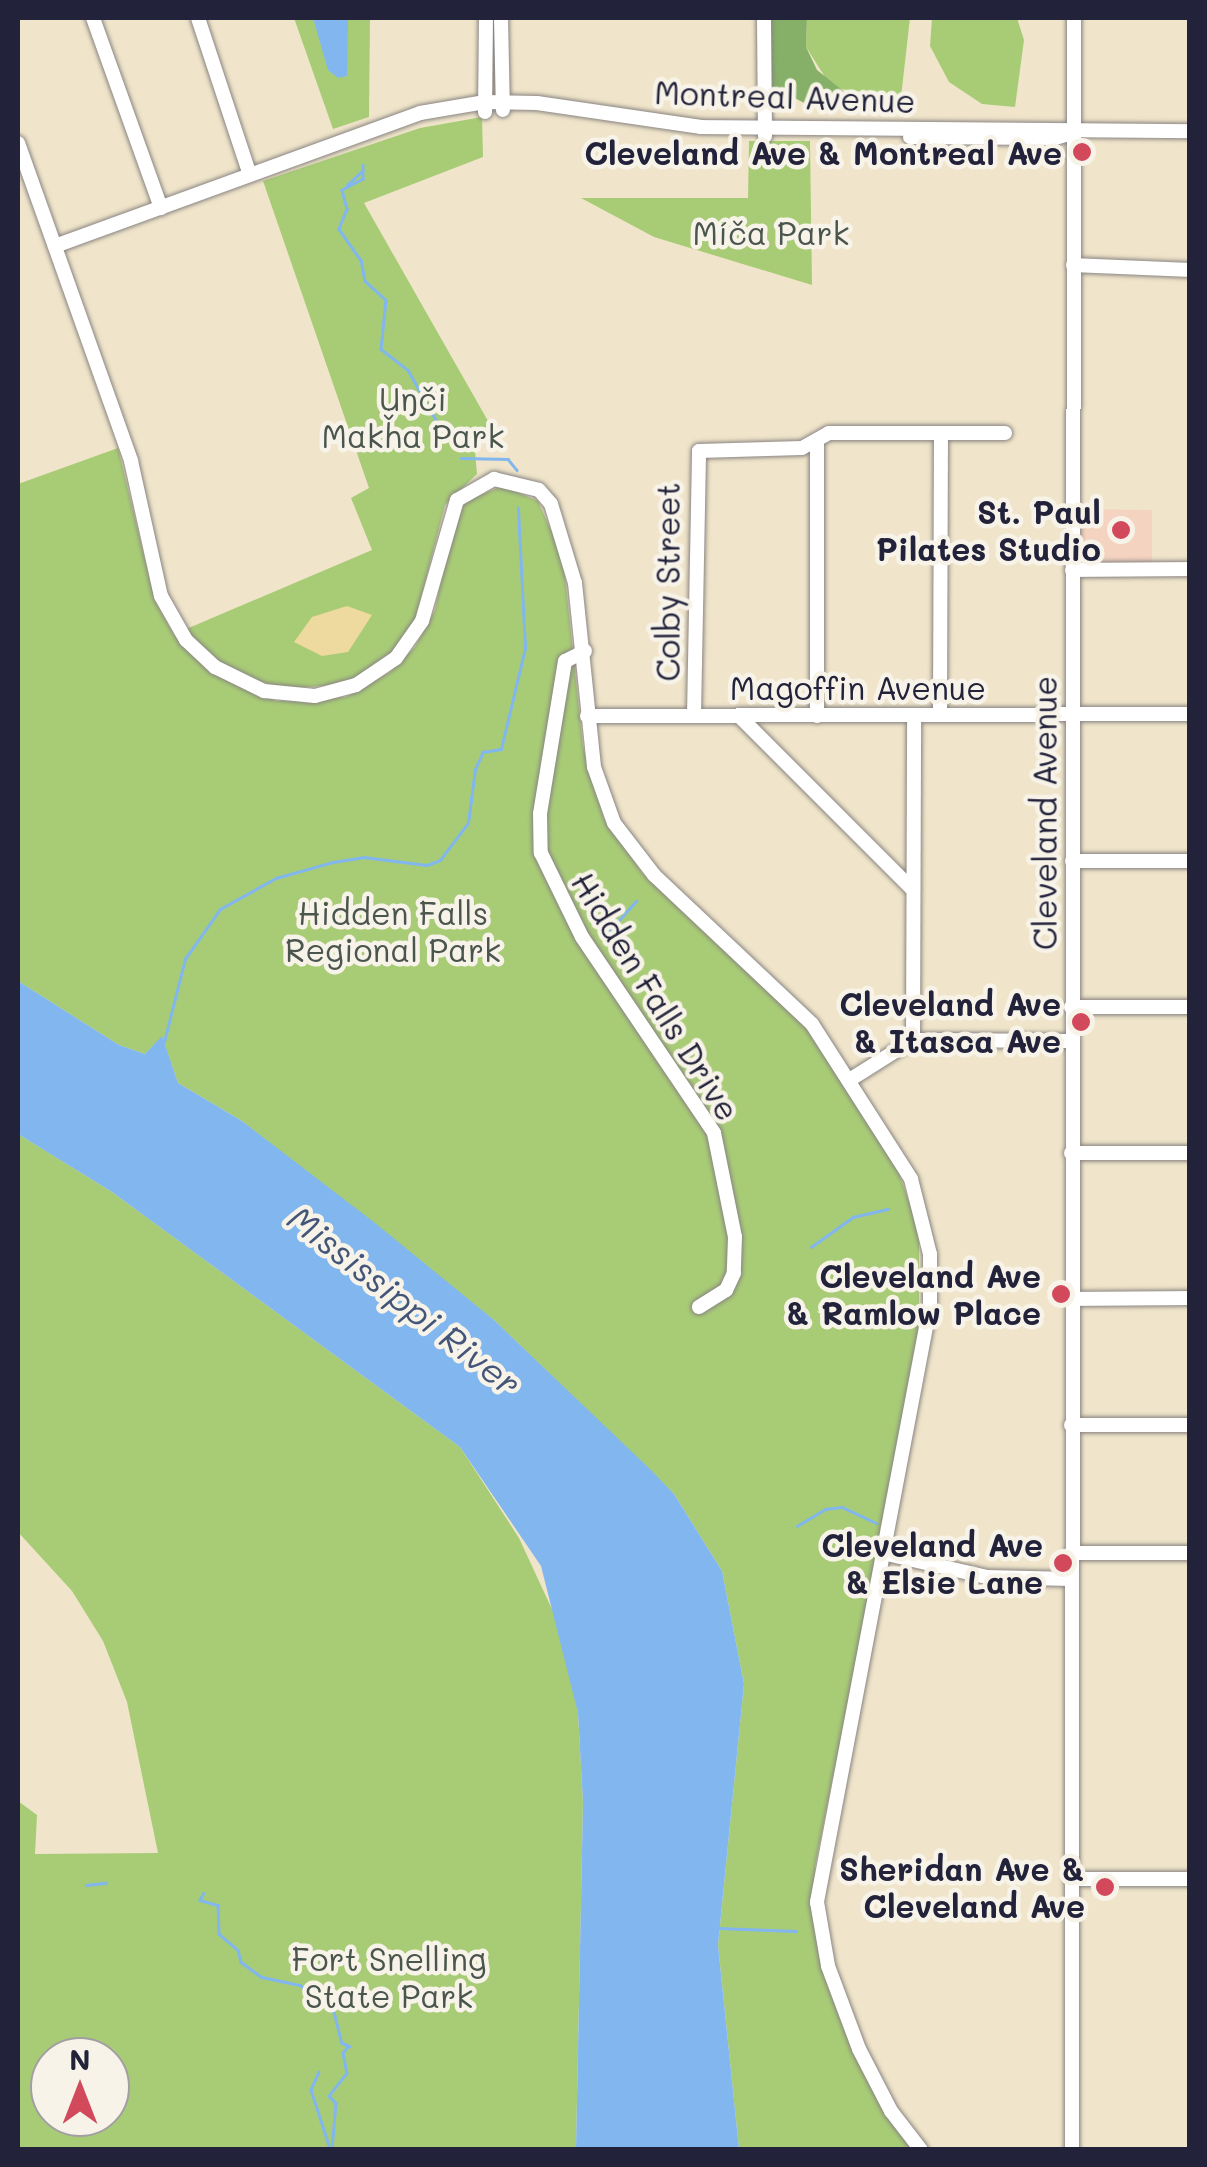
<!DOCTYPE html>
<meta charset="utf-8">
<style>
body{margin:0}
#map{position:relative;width:1207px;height:2167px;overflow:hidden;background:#f0e5ca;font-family:Mali,sans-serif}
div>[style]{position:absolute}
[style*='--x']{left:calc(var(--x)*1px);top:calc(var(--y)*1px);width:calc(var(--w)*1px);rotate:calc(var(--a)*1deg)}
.built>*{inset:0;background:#f4d3c0}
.green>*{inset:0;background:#a8cc76}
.forest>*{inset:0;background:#86b067}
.sand>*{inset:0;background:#eeda9e}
.water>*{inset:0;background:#81b6ef}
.stream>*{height:2.5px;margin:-1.25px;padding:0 1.25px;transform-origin:1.25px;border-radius:1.25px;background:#81b6ef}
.roads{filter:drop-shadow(0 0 2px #898482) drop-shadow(0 0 2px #898482)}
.minor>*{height:14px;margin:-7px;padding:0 7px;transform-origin:7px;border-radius:7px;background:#fff}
.dots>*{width:28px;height:28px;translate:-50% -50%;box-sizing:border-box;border:5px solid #f7f3e8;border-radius:50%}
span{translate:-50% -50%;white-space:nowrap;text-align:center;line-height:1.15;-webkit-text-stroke:9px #f7f3e8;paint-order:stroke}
.street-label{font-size:32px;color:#22223b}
.poi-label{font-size:32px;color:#22223b;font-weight:700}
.right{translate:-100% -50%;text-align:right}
.park-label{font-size:32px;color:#4a554d}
.water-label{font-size:35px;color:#43567a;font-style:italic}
.frame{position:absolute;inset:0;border:20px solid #22223b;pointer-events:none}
.north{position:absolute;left:30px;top:2037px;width:100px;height:100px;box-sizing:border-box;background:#f7f3e8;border:2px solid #a29fa3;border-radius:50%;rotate:0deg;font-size:28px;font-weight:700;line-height:40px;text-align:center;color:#22223b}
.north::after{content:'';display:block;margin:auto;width:35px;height:45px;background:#d1495b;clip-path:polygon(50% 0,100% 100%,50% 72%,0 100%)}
</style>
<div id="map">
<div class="built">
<i style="clip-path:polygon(1072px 509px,1152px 510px,1152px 571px,1072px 572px)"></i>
</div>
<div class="green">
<i style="clip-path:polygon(294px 18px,370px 18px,369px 117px,333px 129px)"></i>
<i style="clip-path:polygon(807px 18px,910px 18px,901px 97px,832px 88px,806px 47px)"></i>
<i style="clip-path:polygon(932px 18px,1017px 18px,1024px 40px,1015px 107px,982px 104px,949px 82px,930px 46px)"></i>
<i style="clip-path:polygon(482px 117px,483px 157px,364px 203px,492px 428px,474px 440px,477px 474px,445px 505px,414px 625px,386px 660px,343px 684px,285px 689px,233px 673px,184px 630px,372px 550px,351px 498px,369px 488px,263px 181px,420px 128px)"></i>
<i style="clip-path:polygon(749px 141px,810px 141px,812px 285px,654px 237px,581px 198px,748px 198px)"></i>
<i style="clip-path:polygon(118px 448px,155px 601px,174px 635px,214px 675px,276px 701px,346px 697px,389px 673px,415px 647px,435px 610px,452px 528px,466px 501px,502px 486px,538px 501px,563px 558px,583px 747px,604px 819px,643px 874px,813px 1035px,896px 1165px,919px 1230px,919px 1351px,815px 1866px,814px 1918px,819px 1956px,916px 2149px,739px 2149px,718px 1945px,744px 1684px,722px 1571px,674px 1494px,494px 1320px,242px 1121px,178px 1083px,162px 1037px,145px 1054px,119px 1045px,18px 981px,18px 484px)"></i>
<i style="clip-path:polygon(evenodd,18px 1134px,112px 1192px,460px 1447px,519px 1538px,563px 1633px,578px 1713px,583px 1802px,576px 2149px,18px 2149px,18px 1801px,37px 1815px,35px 1854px,158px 1853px,127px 1702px,103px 1641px,72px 1591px,18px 1532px,18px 1134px,50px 2057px,110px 2057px,110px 2117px,50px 2117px,50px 2057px)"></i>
</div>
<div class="forest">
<i style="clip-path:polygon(761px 18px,807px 18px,806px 47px,817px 70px,847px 94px,855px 109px,810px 106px,762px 81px)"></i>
</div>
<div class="sand">
<i style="clip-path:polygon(347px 606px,372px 615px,348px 652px,322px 656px,294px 642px,312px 617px)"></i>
</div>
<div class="water">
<i style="clip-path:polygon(313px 18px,348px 18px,347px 76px,338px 78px,328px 70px)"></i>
<i style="clip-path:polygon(18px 981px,119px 1045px,145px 1054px,162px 1036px,178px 1083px,242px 1121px,375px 1223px,494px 1320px,651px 1470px,674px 1494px,722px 1571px,744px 1684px,718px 1945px,739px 2149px,576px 2149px,583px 1802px,578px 1713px,541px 1566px,460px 1447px,112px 1192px,18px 1134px)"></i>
</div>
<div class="stream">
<i style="--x:363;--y:165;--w:14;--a:90"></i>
<i style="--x:363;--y:179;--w:24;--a:152"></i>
<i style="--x:342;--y:190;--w:20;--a:75"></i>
<i style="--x:347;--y:209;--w:22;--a:112"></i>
<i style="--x:339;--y:229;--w:38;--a:55"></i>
<i style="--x:361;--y:260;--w:21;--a:79"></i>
<i style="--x:365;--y:281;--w:28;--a:42"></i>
<i style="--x:386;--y:300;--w:49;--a:95.8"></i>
<i style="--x:381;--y:349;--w:34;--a:38"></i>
<i style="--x:408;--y:370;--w:65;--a:60.7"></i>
<i style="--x:347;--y:185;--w:21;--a:-43"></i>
<i style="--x:461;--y:458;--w:47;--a:1.2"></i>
<i style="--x:508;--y:459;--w:14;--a:51"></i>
<i style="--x:610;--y:930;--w:39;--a:-48"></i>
<i style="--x:164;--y:1042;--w:86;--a:-75.8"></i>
<i style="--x:185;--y:959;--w:61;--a:-55"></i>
<i style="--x:220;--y:909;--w:64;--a:-29"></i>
<i style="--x:276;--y:878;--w:59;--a:-15.7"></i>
<i style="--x:333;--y:862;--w:30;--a:-9"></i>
<i style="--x:363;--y:857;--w:64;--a:7.1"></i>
<i style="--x:427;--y:865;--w:14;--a:-21"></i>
<i style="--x:440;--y:860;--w:46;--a:-52.9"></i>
<i style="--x:468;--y:823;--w:54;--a:-82.6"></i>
<i style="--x:475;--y:769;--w:19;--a:-65"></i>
<i style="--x:483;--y:752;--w:18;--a:-9"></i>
<i style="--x:501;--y:749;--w:104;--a:-76.6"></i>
<i style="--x:525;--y:648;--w:140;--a:-92.9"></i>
<i style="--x:811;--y:1247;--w:52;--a:-35.5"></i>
<i style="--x:853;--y:1217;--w:36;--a:-13"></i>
<i style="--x:797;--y:1526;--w:33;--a:-31"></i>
<i style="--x:825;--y:1509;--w:17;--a:-7"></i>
<i style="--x:842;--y:1507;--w:38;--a:25"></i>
<i style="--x:86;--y:1885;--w:20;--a:-6"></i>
<i style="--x:204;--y:1893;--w:8;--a:120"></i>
<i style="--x:200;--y:1900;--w:19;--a:16"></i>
<i style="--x:218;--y:1905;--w:29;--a:88"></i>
<i style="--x:219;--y:1934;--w:25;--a:40"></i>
<i style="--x:238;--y:1950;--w:12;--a:76"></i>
<i style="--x:241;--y:1962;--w:26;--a:36"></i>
<i style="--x:262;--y:1977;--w:39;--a:12"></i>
<i style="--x:300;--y:1985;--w:43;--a:38.5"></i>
<i style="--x:334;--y:2012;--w:32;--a:76"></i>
<i style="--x:342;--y:2043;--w:8;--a:23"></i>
<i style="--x:349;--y:2046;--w:9;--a:131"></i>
<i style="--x:343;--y:2053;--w:20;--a:79"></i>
<i style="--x:347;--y:2073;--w:29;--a:128"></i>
<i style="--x:329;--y:2096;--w:10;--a:45"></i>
<i style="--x:336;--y:2103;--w:47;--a:94.9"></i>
<i style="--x:718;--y:1928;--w:78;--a:2.2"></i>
<i style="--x:319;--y:2072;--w:20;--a:114"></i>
<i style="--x:311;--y:2090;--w:58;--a:71.9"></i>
</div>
<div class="roads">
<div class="minor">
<i style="--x:93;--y:18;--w:202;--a:70.3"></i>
<i style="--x:198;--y:18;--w:165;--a:71.7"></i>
<i style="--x:501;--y:18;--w:92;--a:88.8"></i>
<i style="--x:764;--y:18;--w:118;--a:89.5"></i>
<i style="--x:485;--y:112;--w:94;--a:-89.4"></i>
<i style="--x:910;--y:137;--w:145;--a:0.4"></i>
<i style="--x:1055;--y:138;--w:19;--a:-16"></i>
<i style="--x:18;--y:143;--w:337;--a:70.4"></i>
<i style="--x:131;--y:461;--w:138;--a:77.5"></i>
<i style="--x:161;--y:596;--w:51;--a:60.4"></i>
<i style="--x:186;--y:640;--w:40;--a:43"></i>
<i style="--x:215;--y:667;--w:55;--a:26.1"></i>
<i style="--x:264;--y:691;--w:51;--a:5.6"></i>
<i style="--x:315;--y:696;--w:42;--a:-15"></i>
<i style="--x:356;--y:685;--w:48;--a:-34"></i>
<i style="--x:396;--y:658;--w:45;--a:-54.9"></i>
<i style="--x:422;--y:621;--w:126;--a:-73.9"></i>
<i style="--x:457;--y:500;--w:43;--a:-29.6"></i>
<i style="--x:494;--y:479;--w:46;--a:13.7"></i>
<i style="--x:539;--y:490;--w:18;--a:49"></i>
<i style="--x:551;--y:504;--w:83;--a:73.1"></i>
<i style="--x:575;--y:583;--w:185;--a:84.1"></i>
<i style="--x:594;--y:767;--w:59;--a:70.3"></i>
<i style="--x:614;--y:823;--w:66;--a:52.4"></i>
<i style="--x:654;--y:875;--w:217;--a:43.3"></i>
<i style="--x:812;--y:1024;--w:184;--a:57.4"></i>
<i style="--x:911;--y:1179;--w:77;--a:75.8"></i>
<i style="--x:930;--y:1254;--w:52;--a:90"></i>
<i style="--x:930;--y:1306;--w:607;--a:100.74"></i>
<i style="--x:817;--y:1902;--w:65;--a:80.2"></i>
<i style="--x:828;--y:1966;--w:89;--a:69.5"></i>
<i style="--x:859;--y:2049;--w:70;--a:62.7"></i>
<i style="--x:891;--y:2111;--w:49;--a:52.4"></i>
<i style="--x:55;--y:246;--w:388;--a:-20"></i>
<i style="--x:420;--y:113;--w:66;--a:-9.6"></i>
<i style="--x:485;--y:102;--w:52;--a:1.1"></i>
<i style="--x:537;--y:103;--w:166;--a:8.3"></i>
<i style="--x:701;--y:127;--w:489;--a:0.5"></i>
<i style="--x:1073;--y:265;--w:117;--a:2.4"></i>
<i style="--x:1072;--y:570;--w:118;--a:-0.5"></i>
<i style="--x:585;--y:651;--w:22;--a:153"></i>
<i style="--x:565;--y:661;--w:155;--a:99.3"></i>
<i style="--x:540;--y:814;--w:39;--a:89"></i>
<i style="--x:541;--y:853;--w:93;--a:64"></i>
<i style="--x:582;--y:937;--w:236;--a:56"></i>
<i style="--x:714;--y:1133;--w:106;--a:78.6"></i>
<i style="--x:735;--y:1237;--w:36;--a:92"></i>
<i style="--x:734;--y:1273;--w:19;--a:115"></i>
<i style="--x:726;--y:1290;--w:32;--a:148"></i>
<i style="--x:694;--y:715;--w:264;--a:-88.9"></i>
<i style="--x:699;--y:451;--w:103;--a:-1.7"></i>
<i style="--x:802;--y:448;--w:31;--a:-29"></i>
<i style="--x:829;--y:433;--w:176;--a:0"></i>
<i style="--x:940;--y:715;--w:282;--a:-89.8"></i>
<i style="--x:587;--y:716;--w:603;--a:-0.19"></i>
<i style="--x:739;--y:716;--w:246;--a:45"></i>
<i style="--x:817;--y:716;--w:273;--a:-90"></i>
<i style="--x:1072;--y:861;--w:118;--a:0"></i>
<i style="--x:1071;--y:1007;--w:119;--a:0"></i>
<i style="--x:913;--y:1040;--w:325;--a:-89.8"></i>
<i style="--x:851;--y:1079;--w:73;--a:-32.2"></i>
<i style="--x:913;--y:1040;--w:158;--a:0.4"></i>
<i style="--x:1071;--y:1153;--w:119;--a:0"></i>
<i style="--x:1071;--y:1299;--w:119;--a:-0.5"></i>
<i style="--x:1071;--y:1425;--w:119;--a:0"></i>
<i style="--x:1071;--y:1553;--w:119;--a:0"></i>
<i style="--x:887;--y:1554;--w:103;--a:13"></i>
<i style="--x:987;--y:1577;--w:84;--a:1.4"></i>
<i style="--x:1071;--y:1879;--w:119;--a:0"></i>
<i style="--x:1072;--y:2150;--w:2132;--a:-89.95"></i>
</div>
</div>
<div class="dots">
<i style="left:1082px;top:152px;background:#d1495b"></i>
<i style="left:1121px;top:530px;background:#d1495b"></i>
<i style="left:1081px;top:1022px;background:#d1495b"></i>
<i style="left:1061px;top:1294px;background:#d1495b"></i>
<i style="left:1063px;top:1563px;background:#d1495b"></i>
<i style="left:1105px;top:1887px;background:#d1495b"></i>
</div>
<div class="street-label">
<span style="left:785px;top:96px;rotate:2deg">Montreal Avenue</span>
<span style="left:667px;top:582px;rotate:-90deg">Colby Street</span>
<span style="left:858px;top:687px">Magoffin Avenue</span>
<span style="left:1044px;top:813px;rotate:-90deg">Cleveland Avenue</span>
<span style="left:656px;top:996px;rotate:58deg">Hidden Falls Drive</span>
</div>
<div class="poi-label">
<span class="right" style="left:1062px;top:152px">Cleveland Ave &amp; Montreal Ave</span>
<span class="right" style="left:1101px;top:530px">St. Paul<br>Pilates Studio</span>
<span class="right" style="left:1061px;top:1022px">Cleveland Ave<br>&amp; Itasca Ave</span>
<span class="right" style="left:1041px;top:1294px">Cleveland Ave<br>&amp; Ramlow Place</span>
<span class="right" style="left:1043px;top:1563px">Cleveland Ave<br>&amp; Elsie Lane</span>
<span class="right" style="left:1085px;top:1887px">Sheridan Ave &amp;<br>Cleveland Ave</span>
</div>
<div class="park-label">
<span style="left:771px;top:232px">Míča Park</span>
<span style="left:413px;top:417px">Uŋči<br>Makȟa Park</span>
<span style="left:393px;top:931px">Hidden Falls<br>Regional Park</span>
<span style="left:389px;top:1977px">Fort Snelling<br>State Park</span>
</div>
<div class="water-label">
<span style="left:405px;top:1300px;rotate:38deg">Mississippi River</span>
</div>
<div class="frame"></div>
<div class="north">N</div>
</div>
